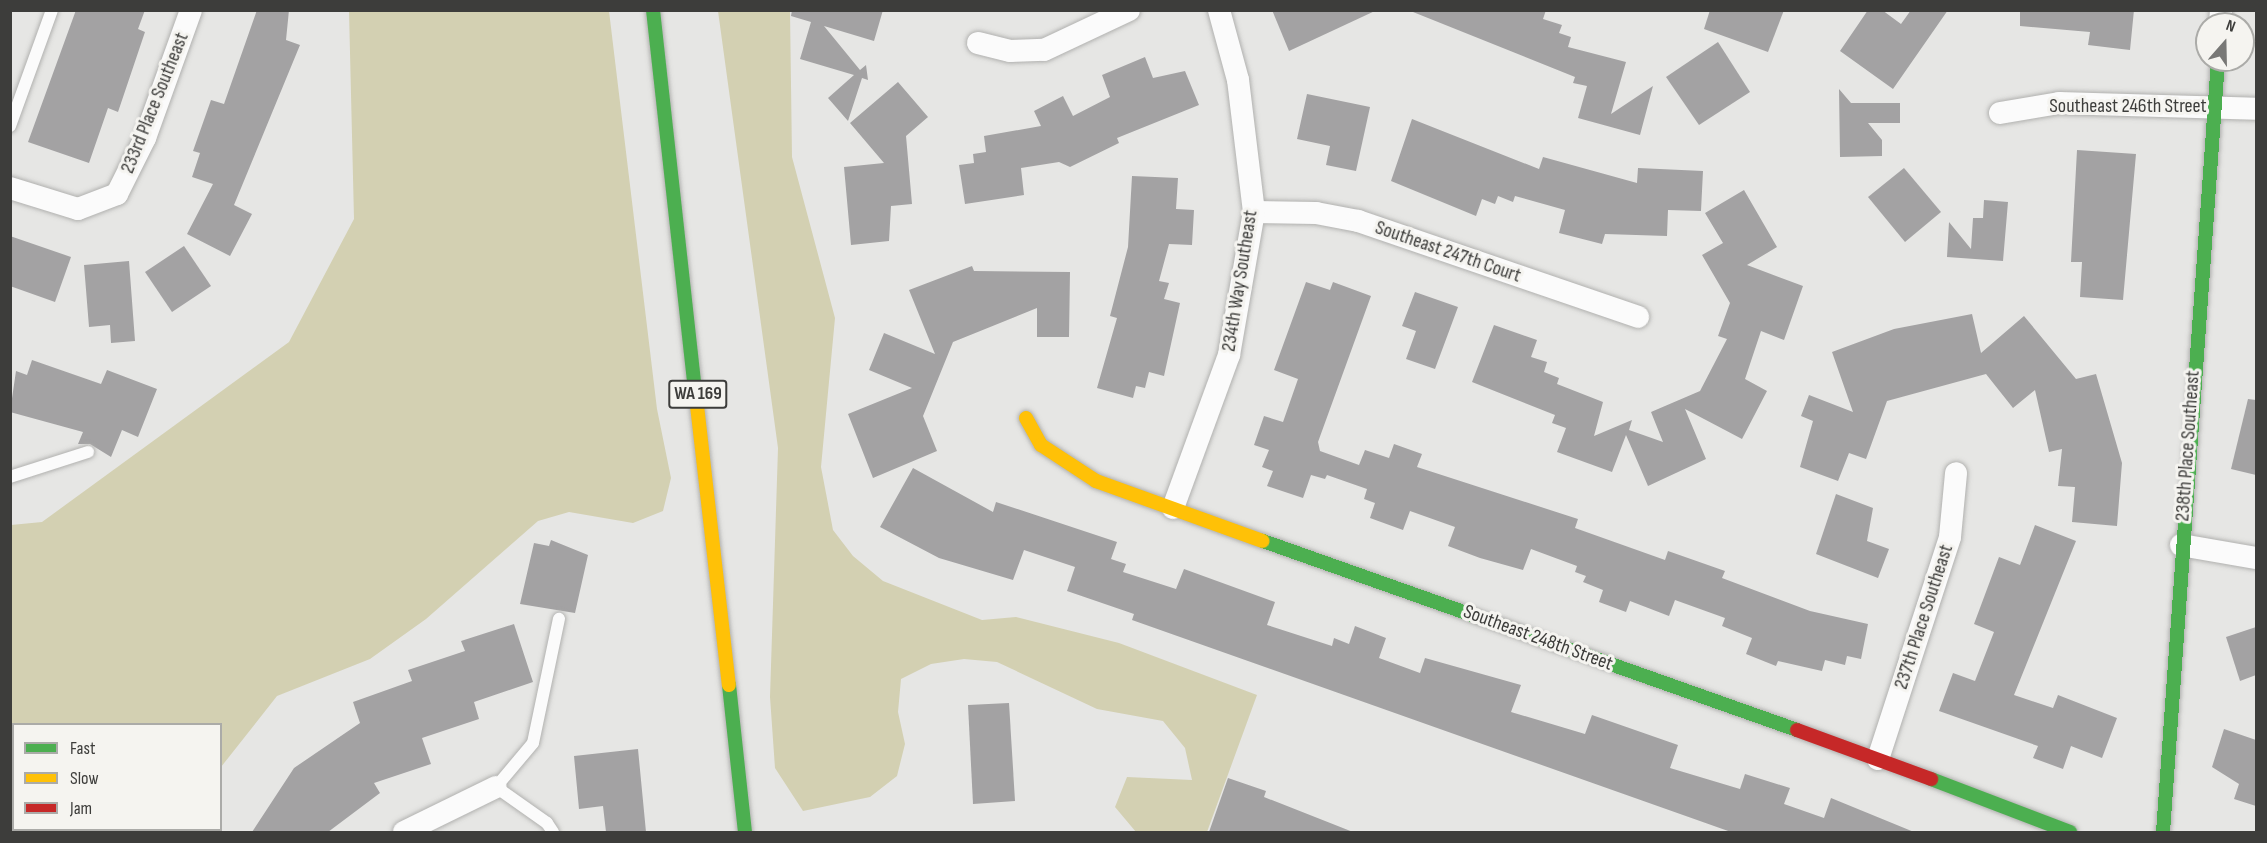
<!DOCTYPE html>
<style>
body{margin:0}
#map{position:relative;width:2267px;height:843px;overflow:hidden;background:#e6e6e4;font-family:"Sofia Sans Condensed",sans-serif}
div>[style]{position:absolute}
[style*='--x']{left:calc(var(--x)*1px);top:calc(var(--y)*1px);width:calc(var(--w)*1px);rotate:calc(var(--a)*1deg)}
.green>*{inset:0;background:#d3d0b2}
.building>*{inset:0;background:#a3a2a3}
.roads{filter:drop-shadow(0 0 2px #b1b1af) drop-shadow(0 0 2px #b1b1af)}
.lane>*{height:12px;margin:-6px;padding:0 6px;transform-origin:6px;border-radius:6px;background:#fbfbfb}
.street>*{height:22px;margin:-11px;padding:0 11px;transform-origin:11px;border-radius:11px;background:#fbfbfb}
.fast>*{height:14px;margin:-7px;padding:0 7px;transform-origin:7px;border-radius:7px;background:#4caf50}
.slow>*{height:14px;margin:-7px;padding:0 7px;transform-origin:7px;border-radius:7px;background:#ffc107}
.jam>*{height:14px;margin:-7px;padding:0 7px;transform-origin:7px;border-radius:7px;background:#c62828}
span{translate:-50% -50%;white-space:nowrap;text-align:center;line-height:1.15;-webkit-text-stroke:6px #f5f4f0;paint-order:stroke}
.shield-label span{padding:2px 4px;background:#f5f4f0;border:2px solid;border-radius:4px;-webkit-text-stroke-width:0}
.shield-label{font-size:18px;color:#3d3d3b;font-weight:700}
.street-label{font-size:20px;color:#3d3d3b}
.frame{position:absolute;inset:0;border:12px solid #3d3d3b;pointer-events:none}
.legend{position:absolute;left:12px;top:723px;width:210px;height:108px;box-sizing:border-box;background:#f5f4f0;border:2px solid #ababa8;margin:0;padding:8px 10px;list-style:none;font-size:18px;color:#3d3d3b}
.legend li{display:flex;align-items:center;gap:12px;height:30px}
.legend b{width:30px;border:2px solid #ababa8}
.north{position:absolute;left:2195px;top:12px;width:60px;height:60px;box-sizing:border-box;background:#f5f4f0;border:2px solid #ababa8;border-radius:50%;rotate:20deg;font-size:16px;font-weight:700;line-height:24px;text-align:center;color:#3d3d3b}
.north::after{content:'';display:block;margin:auto;width:21px;height:27px;background:#787876;clip-path:polygon(50% 0,100% 100%,50% 72%,0 100%)}
</style>
<div id="map">
<div class="green">
<i style="clip-path:polygon(349px 11px,609px 11px,657px 409px,671px 478px,663px 511px,633px 523px,569px 512px,538px 521px,426px 619px,370px 659px,277px 696px,221px 767px,220px 724px,14px 724px,14px 830px,171px 830px,11px 832px,11px 525px,42px 522px,289px 342px,354px 219px)"></i>
<i style="clip-path:polygon(718px 11px,790px 11px,792px 157px,835px 318px,821px 467px,833px 530px,853px 556px,883px 581px,982px 620px,1016px 617px,1119px 643px,1257px 695px,1207px 832px,1136px 832px,1115px 807px,1127px 777px,1192px 780px,1185px 748px,1163px 721px,1097px 709px,997px 662px,964px 659px,931px 664px,901px 679px,898px 712px,905px 744px,897px 776px,870px 797px,803px 811px,775px 768px,770px 697px,778px 448px)"></i>
</div>
<div class="building">
<i style="clip-path:polygon(76px 10px,145px 10px,138px 29px,145px 32px,118px 112px,108px 108px,89px 163px,28px 142px)"></i>
<i style="clip-path:polygon(257px 10px,289px 10px,286px 40px,300px 45px,234px 205px,252px 214px,230px 256px,187px 234px,213px 184px,192px 177px,200px 153px,193px 151px,211px 100px,224px 104px)"></i>
<i style="clip-path:polygon(792px 10px,883px 10px,874px 41px,824px 26px,860px 70px,866px 65px,868px 80px,862px 78px,848px 121px,828px 98px,854px 75px,800px 59px,811px 22px,791px 16px)"></i>
<i style="clip-path:polygon(1272px 10px,1377px 10px,1289px 51px)"></i>
<i style="clip-path:polygon(1408px 10px,1546px 10px,1543px 19px,1562px 25px,1559px 33px,1571px 37px,1568px 47px,1626px 62px,1611px 114px,1653px 86px,1640px 135px,1578px 118px,1587px 86px,1573px 83px,1575px 77px)"></i>
<i style="clip-path:polygon(1710px 10px,1784px 10px,1768px 52px,1704px 29px)"></i>
<i style="clip-path:polygon(1868px 10px,1882px 10px,1901px 24px,1911px 10px,1948px 10px,1893px 89px,1840px 51px)"></i>
<i style="clip-path:polygon(2020px 10px,2134px 10px,2130px 50px,2088px 45px,2090px 32px,2020px 26px)"></i>
<i style="clip-path:polygon(1718px 42px,1750px 92px,1699px 125px,1666px 77px)"></i>
<i style="clip-path:polygon(1145px 57px,1153px 78px,1185px 71px,1199px 105px,1117px 138px,1119px 143px,1070px 167px,1059px 162px,1021px 168px,1024px 195px,965px 204px,959px 165px,974px 163px,973px 154px,986px 152px,984px 136px,1041px 126px,1034px 111px,1063px 96px,1073px 116px,1110px 97px,1102px 75px)"></i>
<i style="clip-path:polygon(898px 82px,928px 117px,906px 136px,912px 204px,891px 206px,889px 241px,851px 245px,844px 167px,884px 163px,850px 123px)"></i>
<i style="clip-path:polygon(1839px 89px,1851px 103px,1900px 103px,1900px 123px,1868px 123px,1882px 140px,1882px 156px,1840px 157px)"></i>
<i style="clip-path:polygon(1307px 94px,1370px 107px,1356px 171px,1326px 165px,1330px 146px,1297px 139px)"></i>
<i style="clip-path:polygon(1412px 119px,1539px 169px,1543px 157px,1637px 183px,1638px 168px,1703px 171px,1701px 211px,1668px 210px,1667px 236px,1605px 234px,1602px 244px,1559px 233px,1565px 210px,1515px 196px,1513px 202px,1498px 196px,1495px 204px,1482px 199px,1476px 216px,1391px 181px)"></i>
<i style="clip-path:polygon(2077px 150px,2136px 154px,2123px 300px,2080px 297px,2082px 262px,2071px 262px)"></i>
<i style="clip-path:polygon(1904px 168px,1941px 212px,1905px 242px,1868px 197px)"></i>
<i style="clip-path:polygon(1132px 176px,1178px 178px,1176px 209px,1194px 210px,1192px 245px,1169px 244px,1159px 281px,1169px 283px,1164px 299px,1180px 303px,1164px 376px,1149px 372px,1145px 388px,1136px 386px,1133px 398px,1097px 388px,1117px 318px,1110px 316px,1128px 247px)"></i>
<i style="clip-path:polygon(1744px 190px,1777px 247px,1747px 265px,1803px 286px,1784px 340px,1761px 331px,1745px 379px,1767px 391px,1742px 439px,1685px 409px,1706px 459px,1648px 486px,1626px 435px,1612px 472px,1557px 452px,1566px 428px,1552px 423px,1555px 415px,1472px 382px,1494px 325px,1537px 340px,1531px 357px,1547px 362px,1544px 372px,1559px 378px,1557px 384px,1603px 402px,1594px 436px,1632px 420px,1629px 430px,1663px 442px,1651px 412px,1700px 391px,1727px 339px,1718px 336px,1730px 303px,1702px 255px,1723px 243px,1705px 213px)"></i>
<i style="clip-path:polygon(1984px 200px,2008px 202px,2003px 261px,1947px 257px,1949px 222px,1971px 249px,1973px 218px,1983px 218px)"></i>
<i style="clip-path:polygon(10px 236px,71px 257px,55px 302px,10px 286px)"></i>
<i style="clip-path:polygon(184px 246px,211px 286px,172px 312px,145px 272px)"></i>
<i style="clip-path:polygon(129px 261px,135px 341px,111px 343px,110px 325px,89px 327px,84px 265px)"></i>
<i style="clip-path:polygon(972px 266px,974px 271px,1070px 272px,1069px 337px,1037px 337px,1037px 308px,953px 342px,923px 416px,937px 451px,873px 478px,848px 414px,912px 388px,869px 370px,884px 333px,935px 354px,909px 290px)"></i>
<i style="clip-path:polygon(1306px 282px,1330px 290px,1333px 282px,1371px 296px,1318px 442px,1320px 451px,1359px 465px,1365px 450px,1389px 458px,1394px 444px,1422px 454px,1417px 467px,1578px 519px,1575px 528px,1665px 560px,1668px 551px,1725px 571px,1722px 578px,1810px 611px,1868px 624px,1861px 659px,1847px 656px,1845px 665px,1825px 660px,1822px 671px,1778px 661px,1776px 666px,1746px 654px,1752px 638px,1722px 626px,1725px 618px,1675px 600px,1669px 616px,1630px 601px,1626px 612px,1599px 602px,1603px 590px,1583px 582px,1586px 576px,1575px 572px,1577px 566px,1531px 549px,1523px 570px,1480px 558px,1448px 546px,1455px 527px,1410px 511px,1403px 530px,1370px 518px,1375px 503px,1364px 499px,1367px 489px,1327px 475px,1325px 479px,1311px 475px,1303px 498px,1267px 486px,1273px 471px,1262px 467px,1269px 450px,1254px 445px,1264px 416px,1283px 422px,1298px 379px,1274px 370px)"></i>
<i style="clip-path:polygon(1415px 292px,1458px 307px,1435px 369px,1406px 359px,1416px 331px,1402px 326px)"></i>
<i style="clip-path:polygon(1972px 314px,1981px 353px,2024px 316px,2076px 379px,2096px 374px,2122px 463px,2117px 526px,2072px 522px,2075px 487px,2058px 486px,2062px 449px,2049px 452px,2035px 390px,2013px 408px,1986px 374px,1887px 401px,1866px 459px,1849px 453px,1838px 481px,1800px 467px,1813px 421px,1801px 416px,1809px 395px,1853px 412px,1832px 352px,1894px 329px)"></i>
<i style="clip-path:polygon(32px 360px,101px 384px,107px 370px,157px 389px,138px 437px,122px 430px,111px 457px,90px 444px,78px 444px,83px 432px,10px 412px,16px 371px,27px 375px)"></i>
<i style="clip-path:polygon(2248px 399px,2256px 400px,2256px 475px,2231px 469px)"></i>
<i style="clip-path:polygon(913px 468px,993px 512px,996px 502px,1117px 542px,1111px 559px,1126px 564px,1123px 572px,1176px 589px,1184px 569px,1275px 602px,1267px 625px,1332px 646px,1334px 638px,1349px 644px,1355px 626px,1386px 638px,1379px 658px,1420px 673px,1425px 658px,1521px 685px,1511px 712px,1585px 734px,1592px 715px,1678px 745px,1670px 768px,1740px 789px,1745px 774px,1790px 788px,1784px 804px,1824px 818px,1831px 798px,1914px 832px,1731px 832px,1132px 620px,1134px 614px,1067px 591px,1075px 567px,1024px 550px,1013px 580px,939px 558px,880px 527px)"></i>
<i style="clip-path:polygon(1836px 494px,1873px 508px,1867px 541px,1889px 549px,1878px 578px,1816px 554px)"></i>
<i style="clip-path:polygon(2035px 525px,2076px 541px,2014px 695px,2053px 708px,2058px 695px,2117px 718px,2102px 758px,2071px 746px,2063px 769px,2033px 758px,2038px 746px,1939px 711px,1953px 673px,1975px 681px,1994px 632px,1974px 624px,1999px 557px,2020px 565px)"></i>
<i style="clip-path:polygon(551px 540px,588px 555px,575px 613px,520px 604px,534px 543px,549px 546px)"></i>
<i style="clip-path:polygon(514px 624px,533px 682px,474px 702px,479px 719px,422px 738px,431px 764px,374px 783px,380px 793px,328px 832px,252px 832px,294px 768px,360px 723px,353px 702px,412px 681px,408px 670px,465px 651px,461px 641px)"></i>
<i style="clip-path:polygon(2256px 627px,2256px 675px,2240px 681px,2226px 637px)"></i>
<i style="clip-path:polygon(1009px 703px,1015px 801px,973px 804px,968px 705px)"></i>
<i style="clip-path:polygon(2224px 729px,2256px 740px,2256px 806px,2234px 799px,2239px 784px,2212px 767px)"></i>
<i style="clip-path:polygon(638px 749px,646px 832px,606px 832px,603px 806px,579px 809px,574px 756px)"></i>
<i style="clip-path:polygon(1228px 778px,1266px 791px,1264px 797px,1353px 832px,1209px 832px)"></i>
</div>
<div class="roads">
<div class="lane">
<i style="--x:10;--y:126;--w:123;--a:-70.1"></i>
<i style="--x:10;--y:477;--w:82;--a:-17.8"></i>
<i style="--x:553;--y:832;--w:11;--a:-124"></i>
<i style="--x:547;--y:823;--w:62;--a:-144.8"></i>
<i style="--x:496;--y:787;--w:57;--a:-49.9"></i>
<i style="--x:533;--y:743;--w:127;--a:-78.2"></i>
</div>
<div class="street">
<i style="--x:2220;--y:24;--w:14;--a:-86"></i>
<i style="--x:978;--y:43;--w:33;--a:14"></i>
<i style="--x:1010;--y:51;--w:34;--a:-2"></i>
<i style="--x:1044;--y:50;--w:94;--a:-25.2"></i>
<i style="--x:2000;--y:113;--w:60;--a:-9.6"></i>
<i style="--x:2059;--y:103;--w:197;--a:1.7"></i>
<i style="--x:10;--y:188;--w:71;--a:17.2"></i>
<i style="--x:78;--y:209;--w:42;--a:-21"></i>
<i style="--x:117;--y:194;--w:63;--a:-63.4"></i>
<i style="--x:145;--y:138;--w:136;--a:-70.2"></i>
<i style="--x:1254;--y:212;--w:62;--a:0.9"></i>
<i style="--x:1316;--y:213;--w:43;--a:10.8"></i>
<i style="--x:1358;--y:221;--w:296;--a:18.9"></i>
<i style="--x:1173;--y:508;--w:163;--a:-69.9"></i>
<i style="--x:1229;--y:355;--w:145;--a:-80.1"></i>
<i style="--x:1254;--y:212;--w:133;--a:-96.9"></i>
<i style="--x:1238;--y:80;--w:73;--a:-105.2"></i>
<i style="--x:2181;--y:545;--w:76;--a:9.8"></i>
<i style="--x:1878;--y:759;--w:233;--a:-72"></i>
<i style="--x:1950;--y:537;--w:64;--a:-84.6"></i>
<i style="--x:404;--y:832;--w:102;--a:-26.1"></i>
</div>
<div class="fast">
<i style="--x:653;--y:10;--w:380;--a:83.7"></i>
<i style="--x:1263;--y:541;--w:566;--a:19.49"></i>
<i style="--x:729;--y:685;--w:148;--a:83.8"></i>
<i style="--x:1931;--y:779;--w:149;--a:20.9"></i>
<i style="--x:2163;--y:832;--w:774;--a:-85.92"></i>
</div>
<div class="slow">
<i style="--x:695;--y:388;--w:299;--a:83.5"></i>
<i style="--x:1026;--y:418;--w:31;--a:61"></i>
<i style="--x:1041;--y:445;--w:66;--a:33.2"></i>
<i style="--x:1096;--y:481;--w:177;--a:19.8"></i>
</div>
<div class="jam">
<i style="--x:1797;--y:730;--w:143;--a:20.1"></i>
</div>
</div>
<div class="shield-label">
<span style="left:698px;top:394px">WA 169</span>
</div>
<div class="street-label">
<span style="left:155px;top:103px;rotate:-68deg">233rd Place Southeast</span>
<span style="left:2128px;top:106px">Southeast 246th Street</span>
<span style="left:1448px;top:252px;rotate:19deg">Southeast 247th Court</span>
<span style="left:1240px;top:281px;rotate:-81deg">234th Way Southeast</span>
<span style="left:2188px;top:446px;rotate:-86deg">238th Place Southeast</span>
<span style="left:1924px;top:617px;rotate:-72deg">237th Place Southeast</span>
<span style="left:1538px;top:638px;rotate:20deg">Southeast 248th Street</span>
</div>
<div class="frame"></div>
<ul class="legend">
<li><b style="height:8px;background:#4caf50"></b>Fast</li>
<li><b style="height:8px;background:#ffc107"></b>Slow</li>
<li><b style="height:8px;background:#c62828"></b>Jam</li>
</ul>
<div class="north">N</div>
</div>
